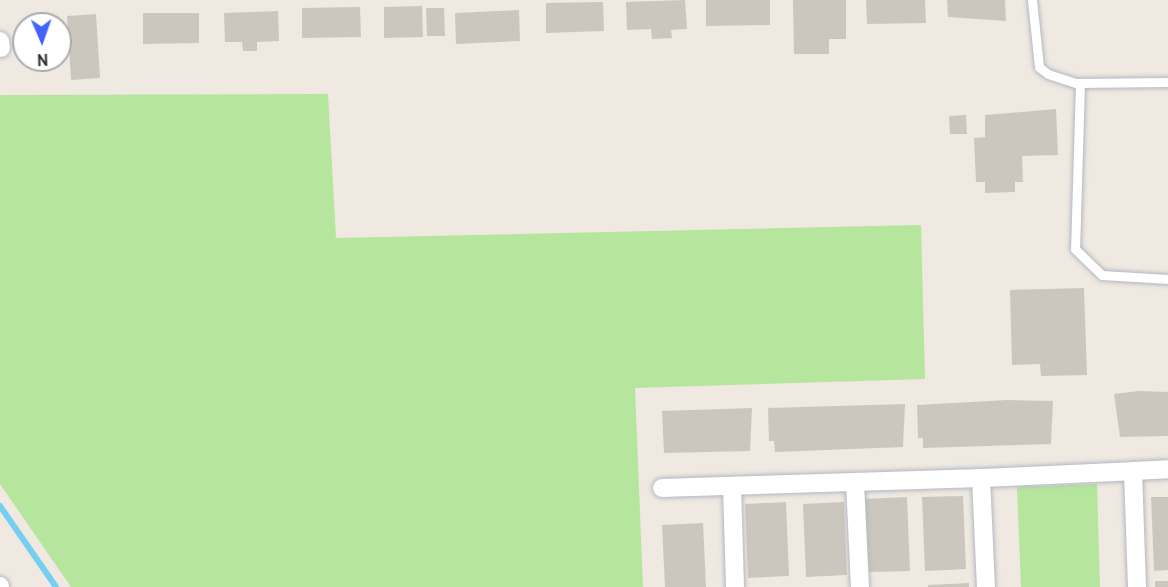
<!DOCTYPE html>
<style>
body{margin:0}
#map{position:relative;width:1168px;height:587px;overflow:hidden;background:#efe9e1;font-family:Overpass,sans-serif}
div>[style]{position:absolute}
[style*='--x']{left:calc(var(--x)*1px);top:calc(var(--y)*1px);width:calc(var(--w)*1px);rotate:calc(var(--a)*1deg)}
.green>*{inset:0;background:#b6e59e}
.stream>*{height:6px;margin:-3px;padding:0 3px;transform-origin:3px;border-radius:3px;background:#75cff0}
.building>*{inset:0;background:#cbc7bf}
.roads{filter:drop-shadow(0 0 2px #b4b7c1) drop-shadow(0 0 2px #b4b7c1)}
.service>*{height:9px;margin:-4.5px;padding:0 4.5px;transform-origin:4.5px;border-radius:4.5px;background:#fff}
.minor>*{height:18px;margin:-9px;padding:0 9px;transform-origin:9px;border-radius:9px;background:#fff}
span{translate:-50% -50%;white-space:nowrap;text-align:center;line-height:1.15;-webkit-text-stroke:5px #fff;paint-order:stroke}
.north{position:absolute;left:12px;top:12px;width:60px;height:60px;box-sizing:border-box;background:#fff;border:2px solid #ababab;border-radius:50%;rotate:178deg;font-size:16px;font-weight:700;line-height:24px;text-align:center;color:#2e2e2e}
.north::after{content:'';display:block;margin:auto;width:21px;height:27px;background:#4264fb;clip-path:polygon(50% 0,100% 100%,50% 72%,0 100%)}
</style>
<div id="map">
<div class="green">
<i style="clip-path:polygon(328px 94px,336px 238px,921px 225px,925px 379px,635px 388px,643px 587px,71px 587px,0 484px,0 95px)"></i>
<i style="clip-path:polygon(1097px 484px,1100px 587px,1021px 587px,1017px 487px)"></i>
</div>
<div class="stream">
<i style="--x:0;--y:506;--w:98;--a:55.3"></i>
</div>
<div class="building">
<i style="clip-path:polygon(685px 0,687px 29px,671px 30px,672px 38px,652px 39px,651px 29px,627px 30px,626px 2px)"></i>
<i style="clip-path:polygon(706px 0,770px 0,770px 25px,706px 26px)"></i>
<i style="clip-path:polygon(793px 0,846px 0,846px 39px,829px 39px,829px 54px,794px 54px)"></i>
<i style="clip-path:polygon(866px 0,925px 0,926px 23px,867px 24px)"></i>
<i style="clip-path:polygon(947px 0,1005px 0,1006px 21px,948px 17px)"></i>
<i style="clip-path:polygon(603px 2px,604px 31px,546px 33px,546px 3px)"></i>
<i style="clip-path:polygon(422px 6px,423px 37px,384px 38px,384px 7px)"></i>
<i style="clip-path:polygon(360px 7px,361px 37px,302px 38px,302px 8px)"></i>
<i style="clip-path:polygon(426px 8px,444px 8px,445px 36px,427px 36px)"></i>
<i style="clip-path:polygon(519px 10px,520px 41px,456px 44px,455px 13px)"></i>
<i style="clip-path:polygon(278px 11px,279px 41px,257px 42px,257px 51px,243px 51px,242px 42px,225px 42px,224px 13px)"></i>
<i style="clip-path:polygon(143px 13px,199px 13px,199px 43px,143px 44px)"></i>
<i style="clip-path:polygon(96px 14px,100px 78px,71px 80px,67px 16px)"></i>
<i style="clip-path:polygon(1056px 109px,1058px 155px,1022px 156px,1023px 182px,1015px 182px,1015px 192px,985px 193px,985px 182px,976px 182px,974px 138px,985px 137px,985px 115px)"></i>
<i style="clip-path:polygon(966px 115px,967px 134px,950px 134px,949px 116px)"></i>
<i style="clip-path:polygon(1084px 288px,1087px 375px,1041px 376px,1040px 364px,1012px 365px,1010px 290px)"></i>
<i style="clip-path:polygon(1139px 391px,1168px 392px,1168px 436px,1120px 437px,1114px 394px)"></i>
<i style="clip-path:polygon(1007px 400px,1053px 401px,1051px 444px,923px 448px,923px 438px,918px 438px,917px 405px)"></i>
<i style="clip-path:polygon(905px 404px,903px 447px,775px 452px,774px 441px,769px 441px,768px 408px)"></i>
<i style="clip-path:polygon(752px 408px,750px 451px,664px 453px,662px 411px)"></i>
<i style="clip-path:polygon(963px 496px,966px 569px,925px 571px,922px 497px)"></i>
<i style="clip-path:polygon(907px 497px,910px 571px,869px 572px,865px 499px)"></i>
<i style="clip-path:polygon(1151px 497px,1168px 497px,1168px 570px,1154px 571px)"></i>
<i style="clip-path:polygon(786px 502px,789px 576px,748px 578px,745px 504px)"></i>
<i style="clip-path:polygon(844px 502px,847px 575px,806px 577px,803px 504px)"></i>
<i style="clip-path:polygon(703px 523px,706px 587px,665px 587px,662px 525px)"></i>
<i style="clip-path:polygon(1155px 581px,1168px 581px,1168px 587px,1155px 587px)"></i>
<i style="clip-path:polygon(969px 583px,969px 587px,928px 587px,928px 585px)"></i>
</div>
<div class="roads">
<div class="service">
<i style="--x:1032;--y:0;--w:67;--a:84"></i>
<i style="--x:1039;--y:67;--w:11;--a:38"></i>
<i style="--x:1048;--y:74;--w:29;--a:18"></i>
<i style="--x:1076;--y:83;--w:92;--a:-0.6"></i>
<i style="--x:1080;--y:83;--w:166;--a:91.7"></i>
<i style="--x:1075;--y:249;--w:37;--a:44"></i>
<i style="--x:1102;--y:275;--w:66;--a:3.5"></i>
</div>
<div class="minor">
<i style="--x:0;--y:41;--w:7;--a:82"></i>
<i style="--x:981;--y:478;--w:152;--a:-2.6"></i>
<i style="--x:855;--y:482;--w:105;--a:87.3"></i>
<i style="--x:732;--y:486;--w:101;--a:88.3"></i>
<i style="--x:662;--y:488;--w:319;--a:-1.8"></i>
<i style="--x:981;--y:478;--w:109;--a:87.4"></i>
<i style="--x:0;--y:586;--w:1;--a:90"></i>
<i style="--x:1137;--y:587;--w:116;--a:-92"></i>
<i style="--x:1133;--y:471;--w:35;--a:-3"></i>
</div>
</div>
<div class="north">N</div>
</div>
